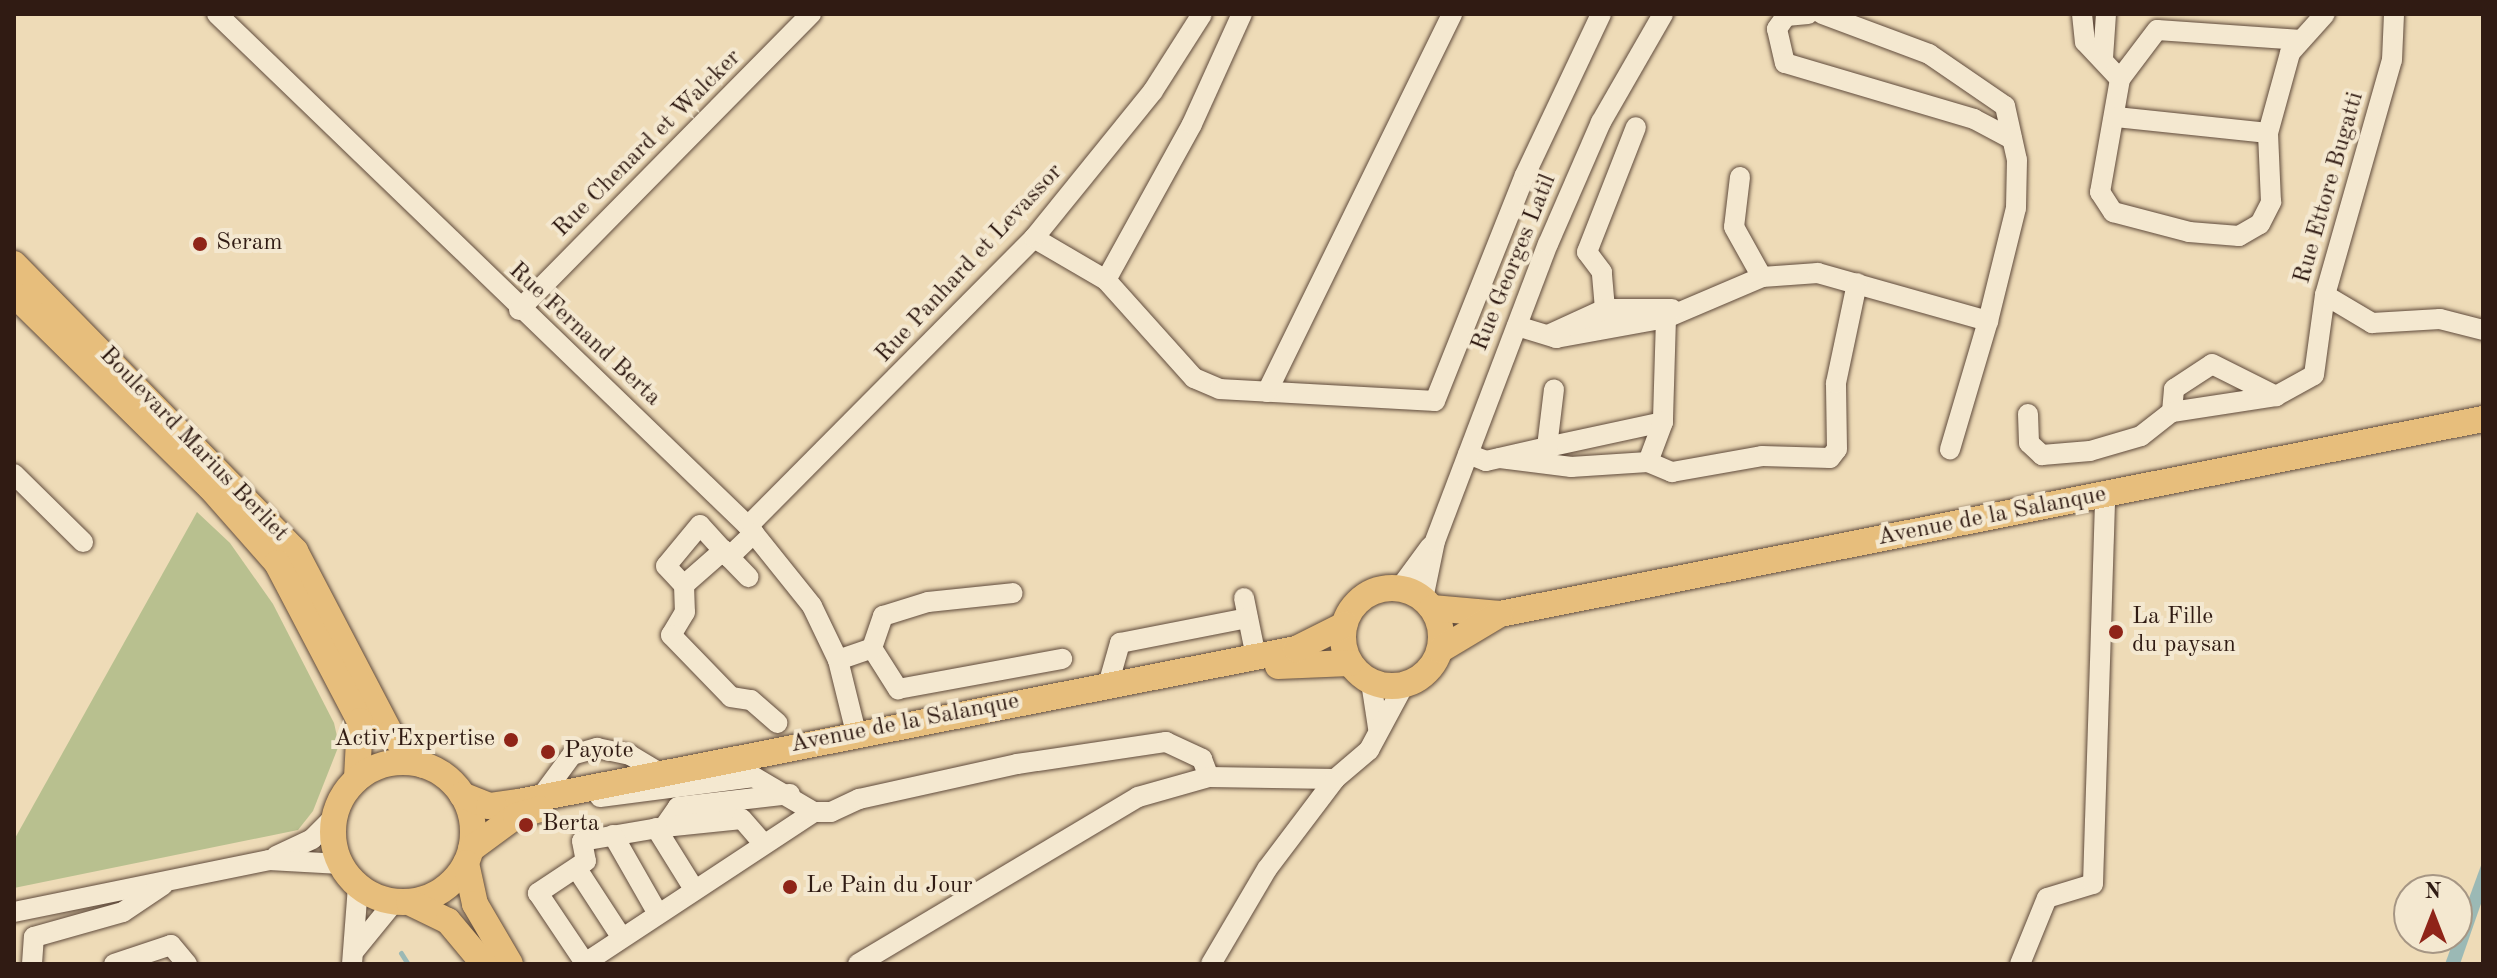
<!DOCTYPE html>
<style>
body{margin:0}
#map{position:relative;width:2497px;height:978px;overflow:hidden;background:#eedbb7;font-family:"Old Standard TT",serif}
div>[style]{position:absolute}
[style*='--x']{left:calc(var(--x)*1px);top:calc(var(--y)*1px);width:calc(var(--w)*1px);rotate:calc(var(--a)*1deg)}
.green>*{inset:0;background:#b8c08f}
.water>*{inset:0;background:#9bb9b5}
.stream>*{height:5px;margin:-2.5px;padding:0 2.5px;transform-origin:2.5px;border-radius:2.5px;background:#9bb9b5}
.roads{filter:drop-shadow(0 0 2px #604b3c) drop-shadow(0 0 2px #604b3c)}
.minor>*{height:20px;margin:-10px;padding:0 10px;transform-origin:10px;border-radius:10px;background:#f4e8d0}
.major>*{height:26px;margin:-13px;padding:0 13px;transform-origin:13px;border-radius:13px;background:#e7be7c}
.major>.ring{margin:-13px;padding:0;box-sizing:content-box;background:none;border:26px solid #e7be7c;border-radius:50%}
.dots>*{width:22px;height:22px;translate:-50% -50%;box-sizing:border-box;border:4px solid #f4e8d0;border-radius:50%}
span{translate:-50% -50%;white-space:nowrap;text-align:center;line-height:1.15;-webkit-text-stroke:8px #f4e8d0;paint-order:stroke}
.street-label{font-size:24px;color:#301b13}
.poi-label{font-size:24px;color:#301b13}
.left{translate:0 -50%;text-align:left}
.right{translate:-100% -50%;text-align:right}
.frame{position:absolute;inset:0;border:16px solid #301b13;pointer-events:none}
.north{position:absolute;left:2393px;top:874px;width:80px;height:80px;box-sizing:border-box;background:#f4e8d0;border:2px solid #a69684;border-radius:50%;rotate:0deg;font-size:22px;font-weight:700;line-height:32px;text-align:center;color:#301b13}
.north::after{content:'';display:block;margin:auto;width:28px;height:36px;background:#8f2418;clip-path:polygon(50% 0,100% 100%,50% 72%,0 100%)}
</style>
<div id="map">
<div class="green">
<i style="clip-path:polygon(197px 512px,230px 543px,273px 604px,334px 723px,339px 745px,313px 811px,298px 830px,14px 888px,14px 840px)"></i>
</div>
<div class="water">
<i style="clip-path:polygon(2483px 860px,2483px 898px,2460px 964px,2445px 964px)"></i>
</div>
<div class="stream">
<i style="--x:401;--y:953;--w:13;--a:58"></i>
</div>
<div class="roads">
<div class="minor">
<i style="--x:217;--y:14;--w:738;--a:43.96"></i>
<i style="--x:748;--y:526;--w:102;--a:51.3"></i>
<i style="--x:812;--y:606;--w:60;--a:64.3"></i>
<i style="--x:838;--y:660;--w:75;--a:76.1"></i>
<i style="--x:1808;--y:14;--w:22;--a:175"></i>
<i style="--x:1786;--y:16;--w:16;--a:125"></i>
<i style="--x:1777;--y:29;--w:35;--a:77"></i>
<i style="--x:1785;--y:63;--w:197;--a:16.5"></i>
<i style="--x:1974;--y:119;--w:43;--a:27.8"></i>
<i style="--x:1822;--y:14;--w:114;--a:20.5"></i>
<i style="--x:1929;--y:54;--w:92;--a:34.4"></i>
<i style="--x:2005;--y:106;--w:55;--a:77.5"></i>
<i style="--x:2017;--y:160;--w:48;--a:91.2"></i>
<i style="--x:2016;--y:208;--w:116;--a:103.9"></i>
<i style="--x:2082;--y:14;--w:28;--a:84"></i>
<i style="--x:2085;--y:42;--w:51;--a:46.6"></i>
<i style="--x:2301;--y:40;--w:144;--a:-176"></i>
<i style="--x:2157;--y:30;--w:61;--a:127.1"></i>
<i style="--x:2120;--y:79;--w:115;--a:100"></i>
<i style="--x:2100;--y:192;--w:24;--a:57"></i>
<i style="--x:2113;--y:212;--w:79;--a:14.7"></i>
<i style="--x:2189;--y:232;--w:50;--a:4.6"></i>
<i style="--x:2239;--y:236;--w:24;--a:-30"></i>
<i style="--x:2260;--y:224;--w:25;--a:-63"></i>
<i style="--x:2271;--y:202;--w:69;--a:-92.5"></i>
<i style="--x:2268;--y:133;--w:83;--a:-74.6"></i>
<i style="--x:2290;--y:53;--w:52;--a:-48.1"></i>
<i style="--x:2103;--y:58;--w:44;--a:-86.1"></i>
<i style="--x:2116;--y:117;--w:153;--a:6"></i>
<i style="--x:1740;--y:177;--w:50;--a:96.8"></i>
<i style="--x:1734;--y:227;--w:57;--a:60.8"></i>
<i style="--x:1034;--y:238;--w:83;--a:30.3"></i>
<i style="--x:1106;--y:280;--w:178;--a:-61.1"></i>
<i style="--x:1192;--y:124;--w:121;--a:-65.6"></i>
<i style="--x:1106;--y:280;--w:132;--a:48.1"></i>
<i style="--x:1194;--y:378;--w:28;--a:23"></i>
<i style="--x:1220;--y:389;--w:215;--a:3.2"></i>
<i style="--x:1435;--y:401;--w:243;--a:-68.3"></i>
<i style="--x:1525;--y:175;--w:178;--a:-64.7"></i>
<i style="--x:2325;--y:295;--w:55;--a:30.8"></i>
<i style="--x:2372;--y:323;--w:68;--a:-3.4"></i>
<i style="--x:2440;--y:319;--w:44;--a:14.3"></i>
<i style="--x:1605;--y:309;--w:37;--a:-95"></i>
<i style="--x:1602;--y:272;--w:25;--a:-127"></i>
<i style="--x:1587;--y:252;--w:134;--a:-68.6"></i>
<i style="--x:519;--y:310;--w:416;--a:-45.4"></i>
<i style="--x:1666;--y:318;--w:104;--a:-23.1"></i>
<i style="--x:1762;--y:277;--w:56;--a:-4.1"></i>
<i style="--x:1818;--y:273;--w:177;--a:15.8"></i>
<i style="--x:1988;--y:321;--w:134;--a:106.5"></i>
<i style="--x:1517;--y:326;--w:41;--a:17.1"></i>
<i style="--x:1556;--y:338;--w:112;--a:-10.3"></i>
<i style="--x:1666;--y:318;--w:104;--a:91.7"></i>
<i style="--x:1663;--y:422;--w:119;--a:167.8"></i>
<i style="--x:1550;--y:334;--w:60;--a:-24.4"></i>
<i style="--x:1605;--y:309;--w:67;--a:0"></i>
<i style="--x:1267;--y:392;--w:421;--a:-63.9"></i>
<i style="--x:2172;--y:412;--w:23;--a:-85"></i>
<i style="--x:2174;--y:389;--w:45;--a:-33.3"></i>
<i style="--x:2212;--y:364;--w:72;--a:26.6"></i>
<i style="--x:2028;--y:414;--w:29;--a:88"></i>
<i style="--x:2029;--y:443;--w:18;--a:43"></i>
<i style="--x:2042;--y:455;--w:48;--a:-4.8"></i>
<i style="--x:2090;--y:451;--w:53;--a:-16.4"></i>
<i style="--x:2141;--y:436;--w:39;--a:-38"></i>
<i style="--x:2172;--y:412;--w:105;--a:-8.7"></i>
<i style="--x:2276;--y:396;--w:43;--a:-28.9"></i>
<i style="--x:2314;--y:375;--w:81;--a:-82.2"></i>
<i style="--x:2325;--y:295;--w:244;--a:-74.1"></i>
<i style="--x:2392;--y:60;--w:46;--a:-87.5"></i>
<i style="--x:1468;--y:454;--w:19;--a:21"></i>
<i style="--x:1486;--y:461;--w:63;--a:-12.9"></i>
<i style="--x:1547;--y:447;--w:58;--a:-83.1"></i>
<i style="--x:1500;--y:458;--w:72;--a:7.2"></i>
<i style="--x:1571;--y:467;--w:77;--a:-3.7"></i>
<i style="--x:1648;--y:462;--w:43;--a:-69.4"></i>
<i style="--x:1648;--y:462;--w:26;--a:23"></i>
<i style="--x:1672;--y:472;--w:91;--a:-10.1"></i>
<i style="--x:1762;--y:456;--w:68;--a:1.7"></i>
<i style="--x:1830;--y:458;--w:11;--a:-52"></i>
<i style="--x:1837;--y:449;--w:66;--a:-90.9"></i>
<i style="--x:1836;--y:383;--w:102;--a:-78.1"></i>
<i style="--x:14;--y:474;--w:97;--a:44.6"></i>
<i style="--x:748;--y:526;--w:406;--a:-45.2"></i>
<i style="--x:1034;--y:238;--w:189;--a:-51"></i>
<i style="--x:1153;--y:91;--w:91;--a:-57.5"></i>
<i style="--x:754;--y:533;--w:35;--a:136"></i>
<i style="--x:729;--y:557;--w:43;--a:-132.2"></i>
<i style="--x:700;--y:525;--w:53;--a:129.7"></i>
<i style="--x:666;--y:566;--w:26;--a:47"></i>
<i style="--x:684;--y:585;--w:27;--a:88"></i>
<i style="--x:685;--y:612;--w:27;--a:121"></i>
<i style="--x:671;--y:635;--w:86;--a:45.9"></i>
<i style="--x:731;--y:697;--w:20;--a:9"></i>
<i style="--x:751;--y:700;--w:35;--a:41"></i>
<i style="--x:729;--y:557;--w:28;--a:46"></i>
<i style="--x:684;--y:585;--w:53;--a:-41.2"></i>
<i style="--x:1400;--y:588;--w:51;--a:-53.8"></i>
<i style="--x:1244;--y:598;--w:60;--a:78.5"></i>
<i style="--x:1423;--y:599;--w:59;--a:-78.3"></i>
<i style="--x:1435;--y:541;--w:318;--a:-69.2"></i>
<i style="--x:1548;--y:244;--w:133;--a:-66.5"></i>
<i style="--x:1601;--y:122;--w:125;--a:-60.1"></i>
<i style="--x:872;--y:648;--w:49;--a:57.6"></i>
<i style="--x:898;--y:689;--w:167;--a:-10.4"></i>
<i style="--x:838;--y:660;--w:36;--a:-19"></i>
<i style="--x:872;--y:648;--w:34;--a:-71"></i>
<i style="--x:883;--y:616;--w:47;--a:-17.3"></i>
<i style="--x:928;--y:602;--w:85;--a:-6"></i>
<i style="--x:1371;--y:682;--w:47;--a:81.3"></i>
<i style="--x:1108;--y:685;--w:44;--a:-74.1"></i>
<i style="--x:1120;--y:643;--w:130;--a:-11.1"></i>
<i style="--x:790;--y:794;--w:113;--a:173.4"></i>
<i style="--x:678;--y:807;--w:24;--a:125"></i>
<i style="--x:664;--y:827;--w:83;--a:170.3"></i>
<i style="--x:582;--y:841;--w:20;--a:79"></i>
<i style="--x:586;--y:861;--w:58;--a:146.3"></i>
<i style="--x:538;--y:893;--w:84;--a:56.1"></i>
<i style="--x:585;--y:963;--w:274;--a:-33.4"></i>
<i style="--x:541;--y:797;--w:52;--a:-53.6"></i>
<i style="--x:572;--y:755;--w:26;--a:-16"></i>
<i style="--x:597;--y:748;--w:34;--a:12"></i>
<i style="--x:630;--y:755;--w:35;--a:31"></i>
<i style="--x:600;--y:797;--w:155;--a:-7.4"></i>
<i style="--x:754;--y:777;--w:69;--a:30.3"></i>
<i style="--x:814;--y:812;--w:17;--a:0"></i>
<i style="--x:831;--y:812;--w:31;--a:-25"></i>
<i style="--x:859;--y:799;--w:162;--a:-12.5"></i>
<i style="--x:1017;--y:764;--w:151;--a:-8.4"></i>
<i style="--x:1166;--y:742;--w:40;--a:25"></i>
<i style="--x:1202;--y:759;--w:19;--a:69"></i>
<i style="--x:664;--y:827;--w:78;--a:-5.9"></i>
<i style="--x:742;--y:819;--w:33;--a:49"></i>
<i style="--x:656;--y:828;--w:72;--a:58.1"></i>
<i style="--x:613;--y:835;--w:91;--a:60.3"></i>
<i style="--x:276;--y:856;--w:40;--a:-25"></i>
<i style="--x:312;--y:839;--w:31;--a:-45"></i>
<i style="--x:577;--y:869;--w:82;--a:56.9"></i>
<i style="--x:14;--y:912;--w:260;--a:-11.5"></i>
<i style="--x:269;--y:860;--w:72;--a:3.2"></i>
<i style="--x:355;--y:950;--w:63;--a:-50.8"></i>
<i style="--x:32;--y:964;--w:27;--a:-86"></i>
<i style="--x:34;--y:937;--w:92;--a:-15.7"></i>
<i style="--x:123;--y:912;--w:48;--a:-34"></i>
<i style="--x:114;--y:964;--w:60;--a:-18.4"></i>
<i style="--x:171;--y:945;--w:25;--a:50"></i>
<i style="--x:352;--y:964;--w:78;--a:-85.6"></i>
<i style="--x:858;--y:964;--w:326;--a:-30.8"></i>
<i style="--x:1138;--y:797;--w:74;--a:-15.7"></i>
<i style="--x:1209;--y:777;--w:126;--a:0.9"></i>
<i style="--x:1211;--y:964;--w:110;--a:-59.5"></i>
<i style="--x:1267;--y:869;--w:113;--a:-52.9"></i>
<i style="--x:1335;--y:779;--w:45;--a:-40.5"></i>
<i style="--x:1369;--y:750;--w:74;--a:-61.7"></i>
<i style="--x:2020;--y:964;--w:71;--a:-67.8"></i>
<i style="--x:2047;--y:898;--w:48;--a:-16.9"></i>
<i style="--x:2093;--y:884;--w:390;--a:-88.2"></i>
</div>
<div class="major">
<i style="--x:14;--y:264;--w:402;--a:45.6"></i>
<i style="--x:295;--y:551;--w:205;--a:62.4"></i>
<i style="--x:390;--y:733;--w:46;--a:44.1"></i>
<i style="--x:14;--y:294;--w:275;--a:44.6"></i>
<i style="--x:210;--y:487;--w:101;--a:48.6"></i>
<i style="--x:277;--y:563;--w:178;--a:62.3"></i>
<i style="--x:360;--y:721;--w:58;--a:93"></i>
<i class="ring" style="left:1343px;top:588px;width:72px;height:72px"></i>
<i style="--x:1432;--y:608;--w:68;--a:5"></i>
<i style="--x:1500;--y:614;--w:1002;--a:-11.22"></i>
<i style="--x:1440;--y:650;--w:70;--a:-31"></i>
<i style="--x:1278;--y:666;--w:72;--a:-2.4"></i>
<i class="ring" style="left:333px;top:762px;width:114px;height:114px"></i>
<i style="--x:462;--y:795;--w:29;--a:22"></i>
<i style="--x:489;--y:806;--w:30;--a:-8"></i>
<i style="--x:519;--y:802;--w:792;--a:-11.14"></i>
<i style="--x:1296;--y:649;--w:54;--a:-26.6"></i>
<i style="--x:471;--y:849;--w:56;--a:-36.3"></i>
<i style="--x:516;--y:816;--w:25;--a:-16"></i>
<i style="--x:466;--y:863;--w:42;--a:77.6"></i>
<i style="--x:475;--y:904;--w:69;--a:59.7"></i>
<i style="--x:409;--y:902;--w:43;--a:26"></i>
<i style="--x:448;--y:921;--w:56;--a:50.1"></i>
</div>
</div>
<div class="dots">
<i style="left:200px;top:244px;background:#8f2418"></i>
<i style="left:2116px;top:632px;background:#8f2418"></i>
<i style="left:511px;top:740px;background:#8f2418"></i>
<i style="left:548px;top:752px;background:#8f2418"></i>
<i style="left:526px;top:825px;background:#8f2418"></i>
<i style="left:790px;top:887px;background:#8f2418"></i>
</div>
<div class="street-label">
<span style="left:648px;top:144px;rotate:-45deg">Rue Chenard et Walcker</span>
<span style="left:2330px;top:188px;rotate:-74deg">Rue Ettore Bugatti</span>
<span style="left:1515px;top:263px;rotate:-68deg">Rue Georges Latil</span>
<span style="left:970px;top:264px;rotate:-47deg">Rue Panhard et Levassor</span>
<span style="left:584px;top:335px;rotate:43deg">Rue Fernand Berta</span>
<span style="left:193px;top:445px;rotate:46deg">Boulevard Marius Berliet</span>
<span style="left:1992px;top:517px;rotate:-11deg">Avenue de la Salanque</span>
<span style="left:905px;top:724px;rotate:-11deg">Avenue de la Salanque</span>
</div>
<div class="poi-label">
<span class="left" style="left:216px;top:244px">Seram</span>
<span class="left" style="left:2132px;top:632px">La Fille<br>du paysan</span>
<span class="right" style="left:495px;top:740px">Activ'Expertise</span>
<span class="left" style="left:564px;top:752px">Payote</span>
<span class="left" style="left:542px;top:825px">Berta</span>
<span class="left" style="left:806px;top:887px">Le Pain du Jour</span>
</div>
<div class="frame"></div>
<div class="north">N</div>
</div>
